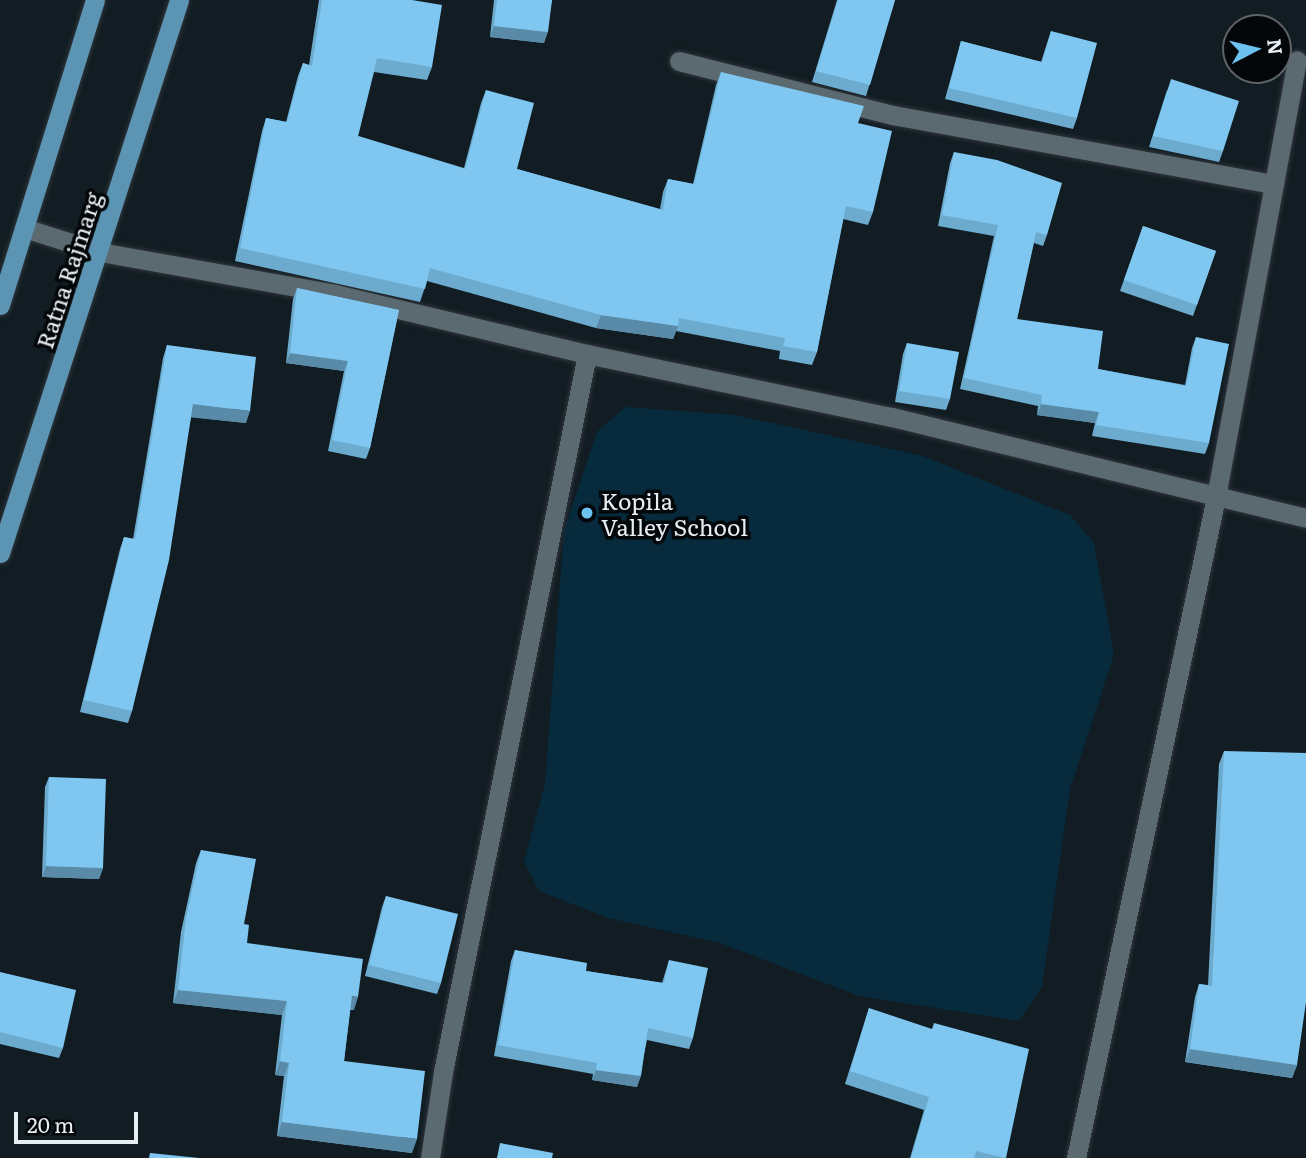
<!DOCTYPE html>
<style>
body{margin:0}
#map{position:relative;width:1306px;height:1158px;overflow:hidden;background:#111d23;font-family:Literata,serif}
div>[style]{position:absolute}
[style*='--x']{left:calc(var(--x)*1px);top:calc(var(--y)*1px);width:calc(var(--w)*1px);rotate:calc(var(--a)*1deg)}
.green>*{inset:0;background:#072a3c}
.roads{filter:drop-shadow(0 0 2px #2f353a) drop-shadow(0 0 2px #2f353a)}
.minor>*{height:19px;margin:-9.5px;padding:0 9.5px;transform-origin:9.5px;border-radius:9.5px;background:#5b6971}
.primary>*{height:19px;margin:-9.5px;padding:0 9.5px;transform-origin:9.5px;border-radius:9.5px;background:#5c95b4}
.wall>*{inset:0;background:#6dabce}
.shaded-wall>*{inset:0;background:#598ba8}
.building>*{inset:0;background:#7fc7f0}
.dots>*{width:19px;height:19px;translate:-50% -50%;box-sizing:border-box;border:4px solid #030709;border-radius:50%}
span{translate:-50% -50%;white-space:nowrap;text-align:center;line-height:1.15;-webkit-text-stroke:7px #030709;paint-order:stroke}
.street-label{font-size:23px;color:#e7eef3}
.poi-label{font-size:23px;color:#e7eef3}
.left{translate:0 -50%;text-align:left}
.north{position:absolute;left:1222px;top:14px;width:70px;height:70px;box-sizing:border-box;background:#030709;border:2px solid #5e6367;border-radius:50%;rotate:83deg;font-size:19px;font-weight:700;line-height:28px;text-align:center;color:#e7eef3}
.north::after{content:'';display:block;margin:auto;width:24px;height:32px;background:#6cc3f2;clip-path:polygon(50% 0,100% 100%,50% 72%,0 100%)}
.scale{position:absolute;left:14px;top:1112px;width:124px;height:32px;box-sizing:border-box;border:4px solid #e7eef3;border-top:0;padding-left:9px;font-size:21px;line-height:24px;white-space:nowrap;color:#e7eef3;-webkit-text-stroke:5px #030709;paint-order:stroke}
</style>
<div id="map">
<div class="green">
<i style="clip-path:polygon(625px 407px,736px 415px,923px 456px,1070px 515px,1094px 543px,1114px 655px,1070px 789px,1042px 987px,1019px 1021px,859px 996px,720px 943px,608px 918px,539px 891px,524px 861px,545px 784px,564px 530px,597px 432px)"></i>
</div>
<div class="roads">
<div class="minor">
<i style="--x:679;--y:61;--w:221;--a:14.2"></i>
<i style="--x:893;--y:115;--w:387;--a:10.3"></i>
<i style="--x:24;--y:228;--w:80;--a:17.5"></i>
<i style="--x:100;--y:252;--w:239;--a:10.1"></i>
<i style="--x:335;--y:294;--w:259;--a:13.4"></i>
<i style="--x:587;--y:354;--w:311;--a:11.7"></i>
<i style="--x:892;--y:417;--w:426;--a:13.7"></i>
<i style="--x:430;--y:1158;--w:87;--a:-81.4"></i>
<i style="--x:443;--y:1072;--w:732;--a:-78.66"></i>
<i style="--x:1076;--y:1158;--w:676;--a:-78.04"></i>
<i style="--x:1216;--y:497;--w:444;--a:-79.5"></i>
</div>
<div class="primary">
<i style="--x:0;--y:305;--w:319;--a:-72.7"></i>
<i style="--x:0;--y:553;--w:581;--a:-72.06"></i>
</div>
</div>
<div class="wall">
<i style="clip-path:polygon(319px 0,412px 0,432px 67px,427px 80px,374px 72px,358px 136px,464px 168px,481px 103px,486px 90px,517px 169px,660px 209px,663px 192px,668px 179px,693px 184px,716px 85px,721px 72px,858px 123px,873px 212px,868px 225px,843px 219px,817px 352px,812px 365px,779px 359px,780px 351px,676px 331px,673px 339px,596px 328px,427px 281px,420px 302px,235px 261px,262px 131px,266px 118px,286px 122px,298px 76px,303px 63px,309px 65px)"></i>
<i style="clip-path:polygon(494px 0,552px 0,544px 43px,490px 37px)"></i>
<i style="clip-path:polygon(837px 0,895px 0,866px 96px,812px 82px)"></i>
<i style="clip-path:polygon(1051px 31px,1077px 118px,1073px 129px,945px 99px,961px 41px,1041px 62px)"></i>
<i style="clip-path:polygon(1167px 90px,1223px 151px,1219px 162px,1149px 147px)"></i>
<i style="clip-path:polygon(954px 152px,1047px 235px,1043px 246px,1034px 243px,1017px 319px,1098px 369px,1185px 385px,1192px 348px,1196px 337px,1209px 443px,1205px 454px,1092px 436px,1095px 423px,1037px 415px,1038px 406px,960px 389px,994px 236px,938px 226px,950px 163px)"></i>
<i style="clip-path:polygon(1143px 226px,1216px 251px,1193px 316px,1120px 291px)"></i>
<i style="clip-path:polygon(297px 288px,399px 310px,370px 448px,366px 459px,328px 451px,344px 371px,286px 363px,293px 299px)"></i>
<i style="clip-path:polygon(907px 343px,950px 399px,946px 410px,895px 402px,903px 354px)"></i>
<i style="clip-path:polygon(167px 345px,246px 423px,191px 417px,132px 711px,128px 723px,80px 712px,120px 549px,124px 537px,133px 539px,163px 358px)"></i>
<i style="clip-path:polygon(1224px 751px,1297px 1065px,1292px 1078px,1185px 1062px,1195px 997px,1199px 984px,1208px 985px,1219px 764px)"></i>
<i style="clip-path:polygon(49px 777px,103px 868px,99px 879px,42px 877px,45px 787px)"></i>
<i style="clip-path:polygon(201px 850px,244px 924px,247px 943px,354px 1010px,350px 1010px,344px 1061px,412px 1153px,277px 1136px,284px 1076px,275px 1075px,282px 1015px,173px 1003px,181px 932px,196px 863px)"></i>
<i style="clip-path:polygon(386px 896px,441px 983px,437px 994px,365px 976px,382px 907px)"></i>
<i style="clip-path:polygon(515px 950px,586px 971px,662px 983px,669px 960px,693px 1038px,689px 1049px,647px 1040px,637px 1087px,592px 1080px,593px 1074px,494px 1056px,511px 961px)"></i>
<i style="clip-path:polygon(0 972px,63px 1048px,59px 1058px,0 1044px)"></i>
<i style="clip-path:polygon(869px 1008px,1006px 1158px,910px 1158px,924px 1110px,845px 1084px)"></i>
</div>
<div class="shaded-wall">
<i style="clip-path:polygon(494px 26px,548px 32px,544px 43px,490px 37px)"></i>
<i style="clip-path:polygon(601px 315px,678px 326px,673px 339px,596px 328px)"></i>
<i style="clip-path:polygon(290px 353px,348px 361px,344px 371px,286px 363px)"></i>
<i style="clip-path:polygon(193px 404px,250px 411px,246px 423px,188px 417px)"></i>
<i style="clip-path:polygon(1041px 404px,1099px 412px,1095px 423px,1037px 415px)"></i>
<i style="clip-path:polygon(46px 866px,103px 868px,99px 879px,42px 877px)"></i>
<i style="clip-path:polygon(178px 990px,287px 1001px,282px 1015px,173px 1003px)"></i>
<i style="clip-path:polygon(352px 996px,358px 997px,354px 1010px,347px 1009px)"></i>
<i style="clip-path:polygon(1190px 1049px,1297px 1065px,1292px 1078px,1185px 1062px)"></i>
<i style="clip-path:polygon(280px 1061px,289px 1063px,284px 1076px,275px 1075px)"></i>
<i style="clip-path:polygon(596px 1070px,641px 1076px,637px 1087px,592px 1080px)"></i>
<i style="clip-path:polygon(282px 1122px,417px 1139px,412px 1153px,277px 1136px)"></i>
</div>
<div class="building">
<i style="clip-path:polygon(322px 0,412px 0,442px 5px,432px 67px,377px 58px,358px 136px,465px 169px,486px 90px,534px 103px,517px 169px,663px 210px,668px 179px,694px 184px,721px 72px,864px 106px,858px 123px,892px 131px,873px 212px,846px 206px,817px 352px,783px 346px,785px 338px,679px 318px,678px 326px,601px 315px,430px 268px,425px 289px,240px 248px,266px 118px,287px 122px,303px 63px,312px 66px)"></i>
<i style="clip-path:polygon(497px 0,552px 0,548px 32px,494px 26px)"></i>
<i style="clip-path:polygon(838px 0,895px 0,870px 85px,816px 71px)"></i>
<i style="clip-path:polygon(1051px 31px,1097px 43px,1077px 118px,949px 88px,961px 41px,1042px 62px)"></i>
<i style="clip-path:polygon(1171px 79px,1239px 101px,1223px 151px,1153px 136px)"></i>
<i style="clip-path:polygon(954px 152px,997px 160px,1062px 183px,1047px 235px,1036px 232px,1017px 319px,1103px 331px,1098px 369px,1186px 386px,1196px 337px,1229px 344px,1209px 443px,1096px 425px,1099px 412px,1041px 404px,1042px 395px,964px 378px,998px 225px,942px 215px)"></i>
<i style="clip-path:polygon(1143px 226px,1216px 251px,1197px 305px,1124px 280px)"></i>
<i style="clip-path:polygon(297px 288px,399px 310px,370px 448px,332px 440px,348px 361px,290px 353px)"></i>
<i style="clip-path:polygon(907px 343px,959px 352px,950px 399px,899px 391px)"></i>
<i style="clip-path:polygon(167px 345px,256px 357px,250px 411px,193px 404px,169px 560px,132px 711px,84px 700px,124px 537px,135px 539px)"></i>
<i style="clip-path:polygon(1224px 751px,1306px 753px,1306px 1002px,1297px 1065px,1190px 1049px,1199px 984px,1212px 986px)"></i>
<i style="clip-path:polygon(49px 777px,106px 779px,103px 868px,46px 866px)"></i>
<i style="clip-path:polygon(201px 850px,256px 859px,244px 924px,249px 925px,247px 943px,363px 959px,358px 997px,352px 996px,344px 1061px,425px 1071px,417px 1139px,282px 1122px,289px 1063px,280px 1061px,287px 1001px,178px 990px,186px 918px)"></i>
<i style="clip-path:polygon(386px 896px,458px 914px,441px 983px,369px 965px)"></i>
<i style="clip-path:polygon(515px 950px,587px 963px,586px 971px,664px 983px,669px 960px,708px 968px,693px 1038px,648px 1028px,641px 1076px,596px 1070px,597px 1063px,498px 1045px)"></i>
<i style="clip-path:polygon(0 972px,76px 990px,63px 1048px,0 1032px)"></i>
<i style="clip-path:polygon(869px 1008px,932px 1029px,934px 1023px,1029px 1049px,1006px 1158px,976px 1151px,974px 1158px,911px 1158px,929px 1097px,850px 1071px)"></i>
<i style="clip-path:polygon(500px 1143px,553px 1153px,552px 1158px,497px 1158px)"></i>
<i style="clip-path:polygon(150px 1153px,199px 1158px,149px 1158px)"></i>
</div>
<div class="dots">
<i style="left:587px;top:513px;background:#6cc3f2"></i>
</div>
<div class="street-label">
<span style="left:68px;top:270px;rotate:-72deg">Ratna Rajmarg</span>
</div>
<div class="poi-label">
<span class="left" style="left:601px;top:513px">Kopila<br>Valley School</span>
</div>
<div class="north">N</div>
<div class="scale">20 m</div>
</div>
